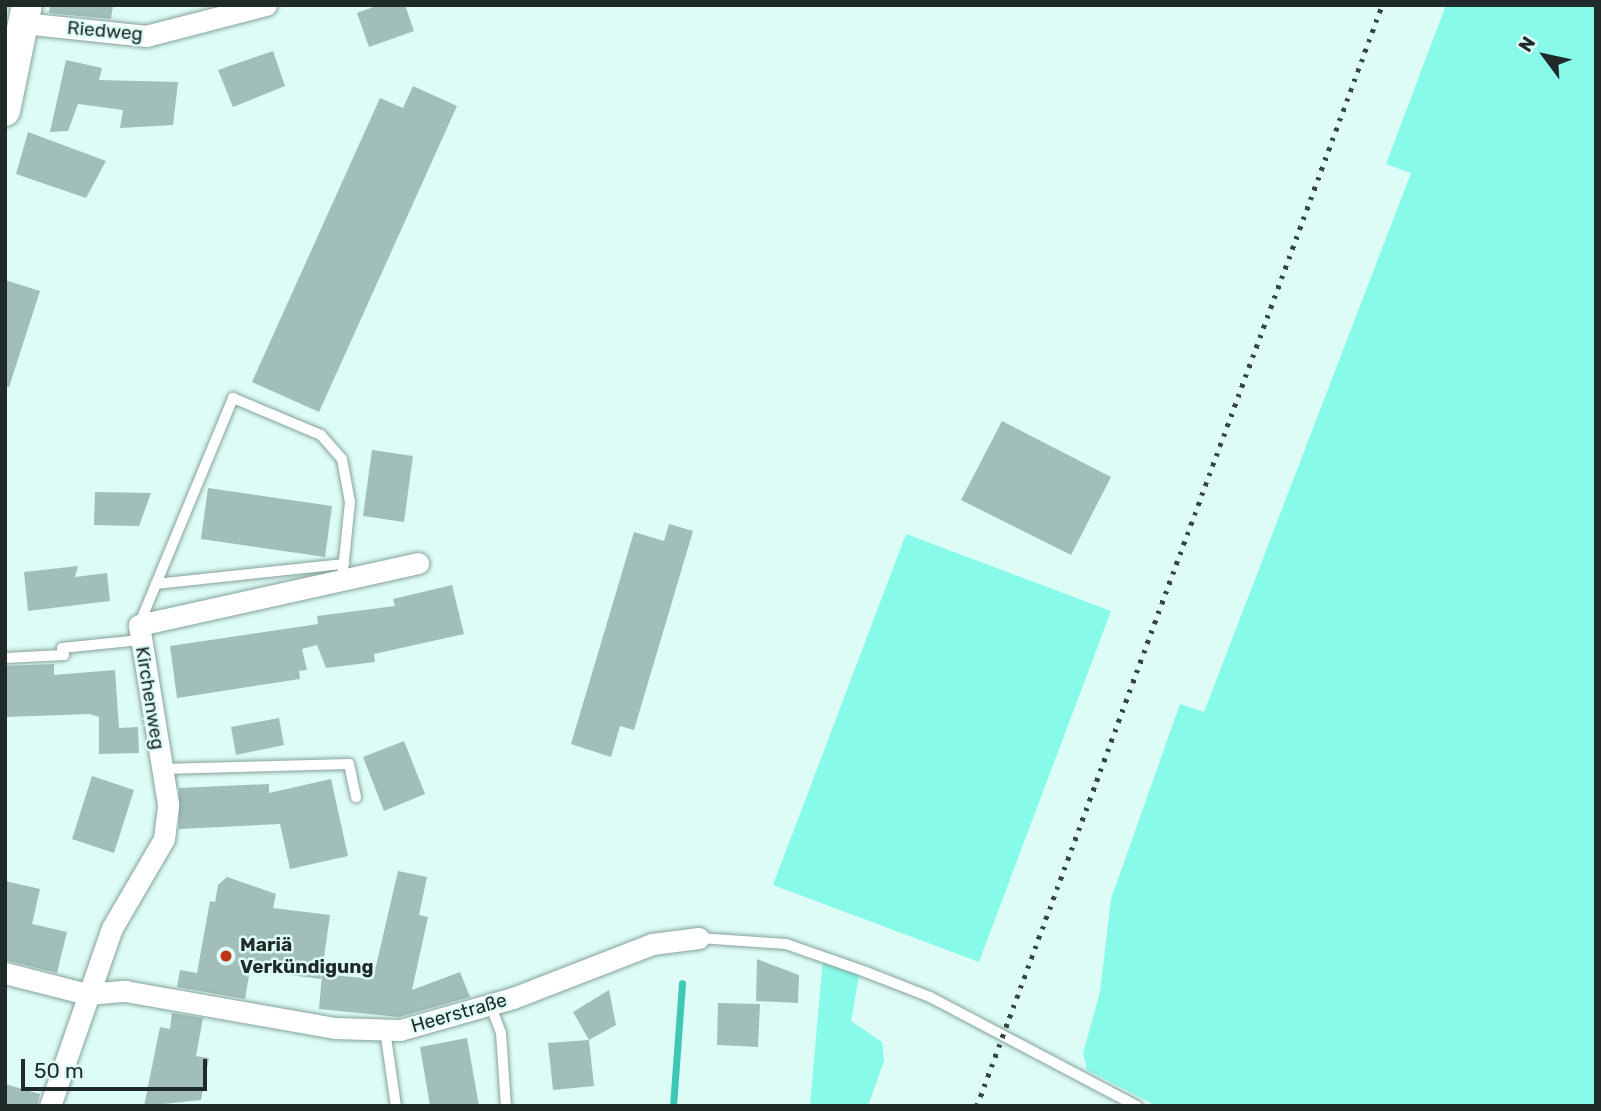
<!DOCTYPE html>
<meta charset="utf-8">
<style>
body{margin:0}
#map{position:relative;width:1601px;height:1111px;overflow:hidden;background:#ddfcf6;font-family:Rubik,sans-serif}
div>[style]{position:absolute}
[style*='--x']{left:calc(var(--x)*1px);top:calc(var(--y)*1px);width:calc(var(--w)*1px);rotate:calc(var(--a)*1deg)}
.green>*{inset:0;background:#88fae9}
.stream>*{height:7px;margin:-3.5px;padding:0 3.5px;transform-origin:3.5px;border-radius:3.5px;background:#3fc7b6}
.building>*{inset:0;background:#a1beb8}
.roads{filter:drop-shadow(0 0 2px #86a29d) drop-shadow(0 0 2px #86a29d)}
.service>*{height:10px;margin:-5px;padding:0 5px;transform-origin:5px;border-radius:5px;background:#fff}
.minor>*{height:21px;margin:-10.5px;padding:0 10.5px;transform-origin:10.5px;border-radius:10.5px;background:#fff}
.secondary>*{height:30px;margin:-15px;padding:0 15px;transform-origin:15px;border-radius:15px;background:#fff}
.rail>*{height:5px;margin-top:-2.5px;transform-origin:0;background:repeating-linear-gradient(90deg,#384643 0 3.5px,transparent 0 10.5px)}
.dots>*{width:19px;height:19px;translate:-50% -50%;box-sizing:border-box;border:4px solid #ddfcf6;border-radius:50%}
span{translate:-50% -50%;white-space:nowrap;text-align:center;line-height:1.15;-webkit-text-stroke:5px #ddfcf6;paint-order:stroke}
.street-label{font-size:19px;color:#202b29}
.poi-label{font-size:19px;color:#202b29;font-weight:700}
.left{translate:0 -50%;text-align:left}
.frame{position:absolute;inset:0;border:7px solid #202b29;pointer-events:none}
.north{position:absolute;left:1510px;top:21px;width:70px;height:70px;-webkit-text-stroke:5px #ddfcf6;paint-order:stroke;rotate:303deg;font-size:19px;font-weight:700;line-height:28px;text-align:center;color:#202b29}
.north::after{content:'';display:block;margin:auto;width:24px;height:32px;background:#202b29;clip-path:polygon(50% 0,100% 100%,50% 72%,0 100%)}
.scale{position:absolute;left:21px;top:1059px;width:186px;height:32px;box-sizing:border-box;border:4px solid #202b29;border-top:0;padding-left:9px;font-size:21px;line-height:24px;white-space:nowrap;color:#202b29;-webkit-text-stroke:5px #ddfcf6;paint-order:stroke}
</style>
<div id="map">
<div class="green">
<i style="clip-path:polygon(1446px 5px,1596px 5px,1596px 1106px,1157px 1106px,1087px 1070px,1083px 1053px,1100px 992px,1111px 899px,1180px 704px,1204px 712px,1411px 173px,1386px 164px)"></i>
<i style="clip-path:polygon(906px 534px,1111px 611px,979px 962px,773px 885px)"></i>
<i style="clip-path:polygon(823px 958px,860px 971px,851px 1021px,882px 1042px,884px 1061px,868px 1106px,810px 1106px)"></i>
</div>
<div class="stream">
<i style="--x:673;--y:1106;--w:123;--a:-85.8"></i>
</div>
<div class="building">
<i style="clip-path:polygon(50px 5px,113px 5px,111px 19px,49px 13px)"></i>
<i style="clip-path:polygon(379px 5px,405px 5px,414px 31px,369px 47px,357px 13px)"></i>
<i style="clip-path:polygon(273px 51px,285px 86px,233px 107px,218px 70px)"></i>
<i style="clip-path:polygon(66px 60px,102px 68px,99px 80px,178px 82px,173px 125px,120px 128px,123px 110px,78px 104px,68px 131px,50px 132px)"></i>
<i style="clip-path:polygon(413px 86px,457px 106px,319px 412px,252px 382px,380px 98px,403px 108px)"></i>
<i style="clip-path:polygon(28px 132px,106px 161px,86px 198px,16px 174px)"></i>
<i style="clip-path:polygon(5px 280px,40px 291px,9px 387px,5px 386px)"></i>
<i style="clip-path:polygon(1002px 421px,1111px 477px,1071px 555px,961px 500px)"></i>
<i style="clip-path:polygon(372px 450px,413px 456px,404px 522px,363px 516px)"></i>
<i style="clip-path:polygon(208px 488px,332px 506px,325px 557px,201px 539px)"></i>
<i style="clip-path:polygon(95px 492px,151px 493px,139px 526px,94px 525px)"></i>
<i style="clip-path:polygon(669px 524px,693px 531px,634px 730px,620px 726px,611px 757px,571px 744px,634px 532px,664px 541px)"></i>
<i style="clip-path:polygon(78px 566px,75px 577px,107px 573px,110px 601px,28px 611px,24px 572px)"></i>
<i style="clip-path:polygon(452px 585px,464px 634px,374px 654px,375px 662px,326px 668px,317px 645px,302px 649px,307px 670px,299px 671px,300px 679px,177px 698px,170px 646px,318px 624px,317px 616px,395px 606px,393px 599px)"></i>
<i style="clip-path:polygon(54px 664px,54px 675px,115px 670px,119px 728px,138px 727px,139px 753px,99px 754px,99px 717px,90px 714px,5px 717px,5px 666px)"></i>
<i style="clip-path:polygon(279px 718px,284px 745px,236px 755px,231px 727px)"></i>
<i style="clip-path:polygon(404px 741px,425px 794px,384px 811px,363px 757px)"></i>
<i style="clip-path:polygon(92px 776px,134px 790px,114px 853px,72px 839px)"></i>
<i style="clip-path:polygon(331px 779px,348px 856px,290px 869px,280px 824px,179px 829px,179px 788px,269px 784px,269px 793px)"></i>
<i style="clip-path:polygon(398px 871px,427px 877px,419px 915px,428px 917px,412px 990px,460px 972px,470px 997px,399px 1017px,319px 1009px,322px 974px,373px 979px)"></i>
<i style="clip-path:polygon(227px 877px,276px 894px,273px 908px,330px 915px,321px 979px,250px 970px,245px 999px,177px 987px,180px 970px,197px 973px,210px 901px,215px 902px,218px 885px)"></i>
<i style="clip-path:polygon(5px 881px,40px 889px,32px 924px,67px 932px,57px 973px,5px 960px)"></i>
<i style="clip-path:polygon(757px 959px,799px 975px,798px 1003px,756px 1001px)"></i>
<i style="clip-path:polygon(609px 990px,616px 1025px,589px 1040px,573px 1012px)"></i>
<i style="clip-path:polygon(718px 1003px,760px 1004px,758px 1047px,717px 1045px)"></i>
<i style="clip-path:polygon(172px 1013px,203px 1018px,196px 1056px,209px 1058px,201px 1100px,144px 1106px,160px 1027px,170px 1029px)"></i>
<i style="clip-path:polygon(467px 1038px,479px 1106px,430px 1106px,420px 1047px)"></i>
<i style="clip-path:polygon(589px 1040px,594px 1086px,553px 1090px,548px 1043px)"></i>
<i style="clip-path:polygon(5px 1084px,40px 1094px,37px 1106px,5px 1106px)"></i>
</div>
<div class="roads">
<div class="service">
<i style="--x:156;--y:584;--w:189;--a:-6.1"></i>
<i style="--x:139;--y:625;--w:246;--a:-67.5"></i>
<i style="--x:233;--y:398;--w:95;--a:22.8"></i>
<i style="--x:321;--y:435;--w:32;--a:49"></i>
<i style="--x:342;--y:459;--w:44;--a:79.5"></i>
<i style="--x:350;--y:502;--w:78;--a:95.9"></i>
<i style="--x:5;--y:658;--w:59;--a:-2.9"></i>
<i style="--x:64;--y:655;--w:7;--a:-106"></i>
<i style="--x:62;--y:648;--w:79;--a:-5.8"></i>
<i style="--x:162;--y:769;--w:187;--a:-1.5"></i>
<i style="--x:349;--y:764;--w:34;--a:78"></i>
<i style="--x:699;--y:938;--w:87;--a:3.9"></i>
<i style="--x:786;--y:944;--w:85;--a:19.3"></i>
<i style="--x:866;--y:972;--w:69;--a:21.3"></i>
<i style="--x:930;--y:997;--w:234;--a:27.8"></i>
<i style="--x:490;--y:1004;--w:31;--a:69"></i>
<i style="--x:501;--y:1033;--w:73;--a:86.1"></i>
<i style="--x:385;--y:1030;--w:77;--a:81.8"></i>
</div>
<div class="minor">
<i style="--x:23;--y:23;--w:124;--a:6"></i>
<i style="--x:146;--y:36;--w:124;--a:-14.5"></i>
<i style="--x:5;--y:973;--w:85;--a:14.4"></i>
<i style="--x:87;--y:994;--w:38;--a:-5"></i>
<i style="--x:125;--y:991;--w:213;--a:10"></i>
<i style="--x:335;--y:1028;--w:65;--a:1.8"></i>
<i style="--x:400;--y:1030;--w:117;--a:-15.8"></i>
<i style="--x:513;--y:998;--w:149;--a:-21.2"></i>
<i style="--x:652;--y:944;--w:47;--a:-7.3"></i>
<i style="--x:50;--y:1106;--w:188;--a:-70.8"></i>
<i style="--x:112;--y:928;--w:103;--a:-59.7"></i>
<i style="--x:164;--y:839;--w:35;--a:-83"></i>
<i style="--x:168;--y:804;--w:181;--a:-99.2"></i>
<i style="--x:139;--y:625;--w:286;--a:-12.5"></i>
</div>
<div class="secondary">
<i style="--x:5;--y:111;--w:108;--a:-78.3"></i>
</div>
</div>
<div class="rail">
<i style="--x:977;--y:1106;--w:1173;--a:-69.8"></i>
</div>
<div class="dots">
<i style="left:226px;top:956px;background:#bf3417"></i>
</div>
<div class="street-label">
<span style="left:105px;top:31px;rotate:5deg">Riedweg</span>
<span style="left:150px;top:698px;rotate:81deg">Kirchenweg</span>
<span style="left:459px;top:1013px;rotate:-16deg">Heerstraße</span>
</div>
<div class="poi-label">
<span class="left" style="left:240px;top:956px">Mariä<br>Verkündigung</span>
</div>
<div class="frame"></div>
<div class="north">N</div>
<div class="scale">50 m</div>
</div>
